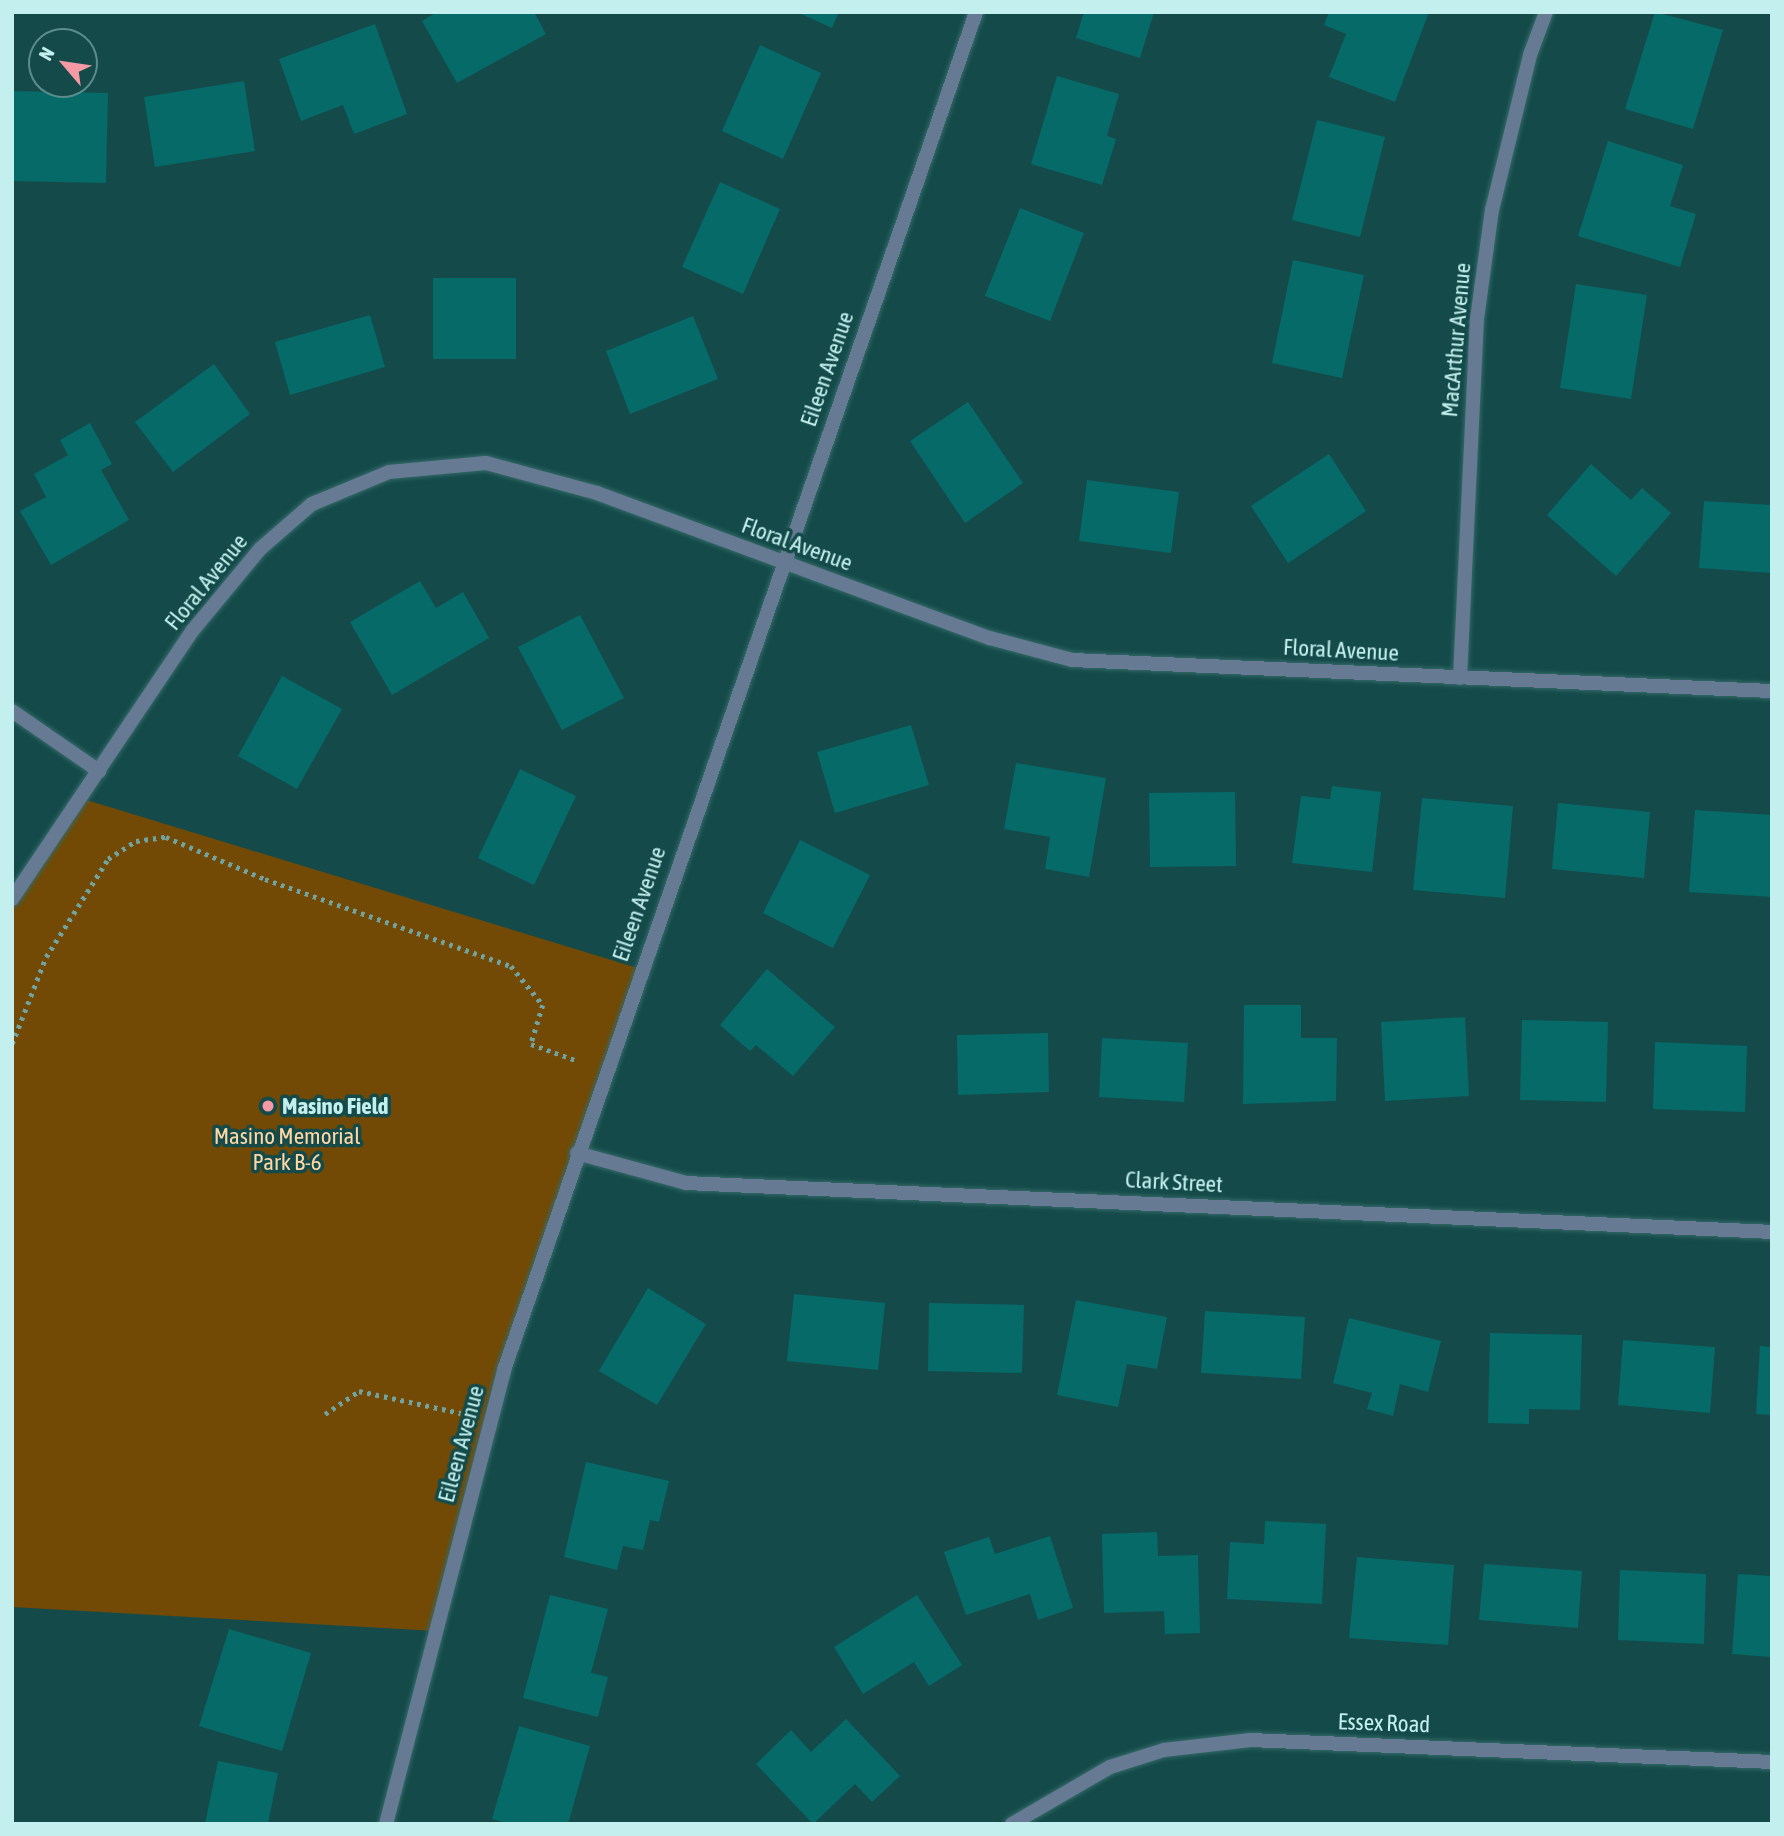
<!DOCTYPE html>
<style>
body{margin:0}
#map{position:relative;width:1784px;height:1836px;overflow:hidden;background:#144b4a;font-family:"Asap Condensed",sans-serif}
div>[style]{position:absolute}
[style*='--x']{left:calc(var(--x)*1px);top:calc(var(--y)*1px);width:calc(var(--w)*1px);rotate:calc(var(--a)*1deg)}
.green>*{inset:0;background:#724a05}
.building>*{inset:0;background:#056a68}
.path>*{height:4.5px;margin-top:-2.25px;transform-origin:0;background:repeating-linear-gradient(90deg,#71a3a1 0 3.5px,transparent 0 8.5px)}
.roads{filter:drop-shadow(0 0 2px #346968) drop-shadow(0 0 2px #346968)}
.street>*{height:14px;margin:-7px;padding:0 7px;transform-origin:7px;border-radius:7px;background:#667b93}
.dots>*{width:19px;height:19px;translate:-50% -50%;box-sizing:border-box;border:4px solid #144b4a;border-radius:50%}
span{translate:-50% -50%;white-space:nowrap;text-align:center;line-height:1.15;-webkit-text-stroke:7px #144b4a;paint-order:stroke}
.street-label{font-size:23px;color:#c3f0ee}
.poi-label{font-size:23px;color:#c3f0ee;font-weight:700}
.left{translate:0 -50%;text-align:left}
.park-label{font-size:23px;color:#ffd7a5}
.frame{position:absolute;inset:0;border:14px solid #c3f0ee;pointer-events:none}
.north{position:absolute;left:28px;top:28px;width:70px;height:70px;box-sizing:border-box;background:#144b4a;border:2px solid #5a8d8c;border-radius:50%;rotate:299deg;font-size:19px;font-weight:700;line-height:28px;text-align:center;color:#c3f0ee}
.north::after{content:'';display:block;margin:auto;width:24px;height:32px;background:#f49aa4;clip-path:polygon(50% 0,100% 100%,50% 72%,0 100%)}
</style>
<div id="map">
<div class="green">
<i style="clip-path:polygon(80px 798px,641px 969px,504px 1370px,436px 1631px,12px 1607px,12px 899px)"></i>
</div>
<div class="building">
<i style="clip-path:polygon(437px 12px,534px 12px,546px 34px,457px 83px,422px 21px)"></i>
<i style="clip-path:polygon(797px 12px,839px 12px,832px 28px)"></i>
<i style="clip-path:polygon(1084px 12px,1154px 12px,1140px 58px,1076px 38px)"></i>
<i style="clip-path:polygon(1329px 12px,1429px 12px,1395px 102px,1329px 77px,1346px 34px,1324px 25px)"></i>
<i style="clip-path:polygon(1655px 12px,1723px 30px,1693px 129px,1625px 109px)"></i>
<i style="clip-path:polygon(375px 24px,407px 114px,354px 134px,343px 105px,301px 121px,279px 59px)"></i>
<i style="clip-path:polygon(760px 45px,821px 73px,783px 159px,722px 131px)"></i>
<i style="clip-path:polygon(1057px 76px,1119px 94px,1107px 136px,1116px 139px,1102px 185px,1031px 164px)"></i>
<i style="clip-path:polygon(244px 81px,255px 151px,155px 167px,144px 97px)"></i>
<i style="clip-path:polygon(12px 91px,108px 93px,106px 183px,12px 181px)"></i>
<i style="clip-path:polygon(1317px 120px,1385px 137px,1360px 237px,1292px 220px)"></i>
<i style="clip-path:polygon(1608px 141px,1683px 165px,1670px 206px,1696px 214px,1680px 267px,1578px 236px)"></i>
<i style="clip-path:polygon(720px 182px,780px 209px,743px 294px,682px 267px)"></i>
<i style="clip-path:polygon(1020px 208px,1084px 233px,1050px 321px,985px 296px)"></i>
<i style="clip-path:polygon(1293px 260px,1364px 275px,1342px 378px,1272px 363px)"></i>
<i style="clip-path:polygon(433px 278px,516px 278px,516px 359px,433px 359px)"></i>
<i style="clip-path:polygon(1576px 284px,1647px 295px,1631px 399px,1560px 388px)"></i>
<i style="clip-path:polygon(370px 315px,385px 367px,290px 395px,275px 342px)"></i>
<i style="clip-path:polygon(693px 316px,718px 379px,630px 414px,606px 351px)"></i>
<i style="clip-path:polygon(214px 364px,250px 414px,173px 472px,135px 422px)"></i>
<i style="clip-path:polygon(968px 402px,1023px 483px,965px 523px,910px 441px)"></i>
<i style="clip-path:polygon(90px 423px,112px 464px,101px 470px,129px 520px,51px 565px,20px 511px,46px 497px,34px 474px,68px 455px,60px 440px)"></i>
<i style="clip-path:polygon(1329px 454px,1366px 511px,1288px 563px,1251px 506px)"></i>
<i style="clip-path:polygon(1591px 464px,1631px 500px,1642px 488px,1671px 513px,1616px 576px,1547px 515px)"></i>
<i style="clip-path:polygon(1087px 480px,1179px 492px,1171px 553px,1079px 541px)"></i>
<i style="clip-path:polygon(1704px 501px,1772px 505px,1772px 573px,1699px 568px)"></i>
<i style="clip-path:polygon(420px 581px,436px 608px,463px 592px,489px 638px,392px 695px,350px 622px)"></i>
<i style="clip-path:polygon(580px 615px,624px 698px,562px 730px,518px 647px)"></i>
<i style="clip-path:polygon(282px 676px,342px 709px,297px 789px,238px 756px)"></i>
<i style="clip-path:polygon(911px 725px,929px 785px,835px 813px,817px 752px)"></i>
<i style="clip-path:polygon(1016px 763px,1106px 778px,1089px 877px,1045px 869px,1050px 837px,1004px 829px)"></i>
<i style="clip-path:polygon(520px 769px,576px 796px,534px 885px,478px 858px)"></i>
<i style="clip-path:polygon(1332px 786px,1381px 792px,1372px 872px,1292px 863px,1301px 796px,1330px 799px)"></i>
<i style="clip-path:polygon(1235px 792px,1236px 866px,1150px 867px,1149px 793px)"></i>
<i style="clip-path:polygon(1422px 798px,1513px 806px,1505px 898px,1413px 890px)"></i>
<i style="clip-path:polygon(1558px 803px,1650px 812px,1644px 878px,1552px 869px)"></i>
<i style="clip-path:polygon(1695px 810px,1772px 815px,1772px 897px,1689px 892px)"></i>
<i style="clip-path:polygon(800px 840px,870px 875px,833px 948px,763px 913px)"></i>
<i style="clip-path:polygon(767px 969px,835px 1027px,793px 1076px,756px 1045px,750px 1051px,720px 1025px)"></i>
<i style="clip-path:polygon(1244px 1005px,1301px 1005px,1301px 1038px,1337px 1038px,1336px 1101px,1243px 1104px)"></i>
<i style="clip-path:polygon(1465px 1017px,1469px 1096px,1385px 1101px,1381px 1022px)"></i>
<i style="clip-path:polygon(1522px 1020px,1608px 1022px,1606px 1102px,1520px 1100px)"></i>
<i style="clip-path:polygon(1048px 1033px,1049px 1092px,958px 1095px,957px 1035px)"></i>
<i style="clip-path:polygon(1102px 1038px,1188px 1043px,1184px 1102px,1099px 1097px)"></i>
<i style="clip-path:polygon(1655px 1042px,1747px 1046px,1745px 1112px,1653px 1109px)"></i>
<i style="clip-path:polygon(648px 1288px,706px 1324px,657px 1405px,599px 1371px)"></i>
<i style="clip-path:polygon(794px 1294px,885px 1303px,878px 1370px,787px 1361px)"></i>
<i style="clip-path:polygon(1076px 1300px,1167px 1317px,1157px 1369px,1127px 1364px,1118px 1407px,1057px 1395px)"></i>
<i style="clip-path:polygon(929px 1303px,1024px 1305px,1022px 1373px,928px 1371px)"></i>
<i style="clip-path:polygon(1205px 1311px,1305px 1317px,1301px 1379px,1201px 1373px)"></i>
<i style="clip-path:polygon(1349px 1318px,1441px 1341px,1428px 1392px,1400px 1384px,1393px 1416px,1367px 1409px,1372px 1393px,1333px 1383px)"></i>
<i style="clip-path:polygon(1490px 1333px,1582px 1335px,1580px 1410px,1529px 1409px,1529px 1424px,1488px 1423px)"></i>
<i style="clip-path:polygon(1623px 1340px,1715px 1347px,1710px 1413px,1618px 1405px)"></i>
<i style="clip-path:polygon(1760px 1346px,1772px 1347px,1772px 1415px,1756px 1414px)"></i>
<i style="clip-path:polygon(586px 1462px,669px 1481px,659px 1522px,650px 1520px,643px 1550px,623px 1546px,617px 1570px,564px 1557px)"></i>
<i style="clip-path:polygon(1265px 1521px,1326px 1524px,1322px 1604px,1227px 1599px,1230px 1542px,1264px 1544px)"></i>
<i style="clip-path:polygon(1157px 1532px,1158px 1556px,1198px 1555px,1200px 1633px,1165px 1634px,1164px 1611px,1104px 1613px,1102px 1534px)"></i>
<i style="clip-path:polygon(1050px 1536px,1073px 1608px,1038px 1620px,1030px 1594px,966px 1615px,944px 1552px,989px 1537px,995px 1554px)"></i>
<i style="clip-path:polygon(1357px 1557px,1454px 1565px,1448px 1645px,1349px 1638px)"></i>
<i style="clip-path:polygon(1484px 1564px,1582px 1571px,1578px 1628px,1479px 1620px)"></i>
<i style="clip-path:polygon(1620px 1570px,1706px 1574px,1704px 1644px,1618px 1640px)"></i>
<i style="clip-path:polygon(1738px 1574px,1772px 1576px,1770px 1657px,1732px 1654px)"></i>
<i style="clip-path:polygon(550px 1595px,608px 1609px,591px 1673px,608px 1677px,598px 1717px,523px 1698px)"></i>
<i style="clip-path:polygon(917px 1595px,962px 1665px,929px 1686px,914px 1662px,863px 1694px,834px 1647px)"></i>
<i style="clip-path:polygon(229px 1629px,311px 1653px,282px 1751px,199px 1726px)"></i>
<i style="clip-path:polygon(846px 1719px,900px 1776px,872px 1802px,855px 1784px,813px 1824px,756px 1764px,791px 1730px,811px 1752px)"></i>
<i style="clip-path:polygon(519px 1726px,590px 1746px,568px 1824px,510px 1824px,492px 1819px)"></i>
<i style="clip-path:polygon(218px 1761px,278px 1773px,268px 1824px,205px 1824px)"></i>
</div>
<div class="path">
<i style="--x:12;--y:1044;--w:93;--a:-68.7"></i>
<i style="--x:46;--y:957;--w:116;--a:-57.7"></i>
<i style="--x:108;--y:859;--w:33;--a:-33"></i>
<i style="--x:136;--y:841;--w:30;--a:-8"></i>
<i style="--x:166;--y:837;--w:108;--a:23"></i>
<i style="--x:265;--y:879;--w:261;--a:19.5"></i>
<i style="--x:511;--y:966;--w:50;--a:50.6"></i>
<i style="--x:543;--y:1005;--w:41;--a:107.1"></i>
<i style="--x:531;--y:1044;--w:50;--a:19.9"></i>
<i style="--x:325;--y:1414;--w:41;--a:-34.1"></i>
<i style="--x:359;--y:1391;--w:104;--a:12.2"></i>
</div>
<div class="roads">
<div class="street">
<i style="--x:1460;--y:678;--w:359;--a:-87.3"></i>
<i style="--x:1477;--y:319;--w:110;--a:-82.2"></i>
<i style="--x:1492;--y:210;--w:160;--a:-76.2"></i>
<i style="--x:1530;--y:55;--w:46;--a:-69.6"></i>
<i style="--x:12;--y:711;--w:106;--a:34.6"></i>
<i style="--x:12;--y:899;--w:324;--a:-56.1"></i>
<i style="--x:193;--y:630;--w:105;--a:-50.4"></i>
<i style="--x:260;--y:549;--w:69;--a:-40.9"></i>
<i style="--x:312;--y:504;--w:83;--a:-22.6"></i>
<i style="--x:389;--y:472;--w:97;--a:-5.3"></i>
<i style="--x:486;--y:463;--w:115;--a:15.1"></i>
<i style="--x:597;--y:493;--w:419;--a:20.3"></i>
<i style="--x:990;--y:638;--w:85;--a:15"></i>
<i style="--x:1072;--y:660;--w:701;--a:2.54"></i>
<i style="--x:577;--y:1153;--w:113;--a:15.4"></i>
<i style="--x:686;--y:1183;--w:1087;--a:2.58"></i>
<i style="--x:386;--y:1824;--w:469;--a:-75.4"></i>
<i style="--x:504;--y:1370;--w:1438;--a:-70.83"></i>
<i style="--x:1012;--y:1824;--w:113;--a:-30.2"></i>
<i style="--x:1110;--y:1767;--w:57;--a:-17.5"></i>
<i style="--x:1164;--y:1750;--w:87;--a:-6.6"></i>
<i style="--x:1250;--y:1740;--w:522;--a:2.41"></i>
</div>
</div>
<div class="dots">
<i style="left:268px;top:1106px;background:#f49aa4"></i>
</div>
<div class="street-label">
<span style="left:1456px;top:340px;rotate:-85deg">MacArthur Avenue</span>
<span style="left:827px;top:369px;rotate:-71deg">Eileen Avenue</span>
<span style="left:797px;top:544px;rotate:20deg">Floral Avenue</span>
<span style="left:206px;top:582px;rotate:-51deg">Floral Avenue</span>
<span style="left:1341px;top:650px;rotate:3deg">Floral Avenue</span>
<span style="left:639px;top:904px;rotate:-71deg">Eileen Avenue</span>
<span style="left:1174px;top:1182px;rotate:3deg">Clark Street</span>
<span style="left:461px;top:1444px;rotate:-75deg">Eileen Avenue</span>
<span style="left:1384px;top:1723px;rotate:2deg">Essex Road</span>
</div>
<div class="poi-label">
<span class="left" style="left:282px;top:1106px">Masino Field</span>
</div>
<div class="park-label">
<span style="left:287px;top:1149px">Masino Memorial<br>Park B-6</span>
</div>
<div class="frame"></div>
<div class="north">N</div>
</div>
